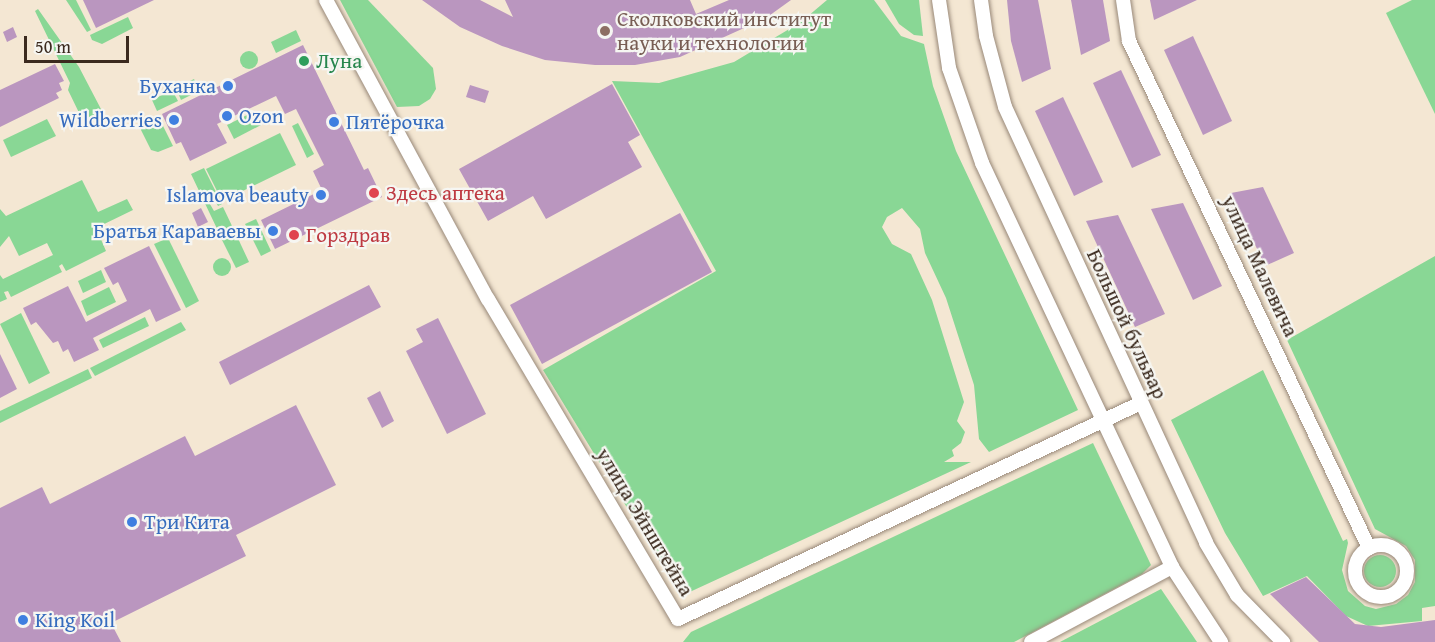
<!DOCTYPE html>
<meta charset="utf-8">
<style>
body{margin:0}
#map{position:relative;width:1435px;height:642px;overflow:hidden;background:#f4e7d3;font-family:"Gentium Book Plus",serif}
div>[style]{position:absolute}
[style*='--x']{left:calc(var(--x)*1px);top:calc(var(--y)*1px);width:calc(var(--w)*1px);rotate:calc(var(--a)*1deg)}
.green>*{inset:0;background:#89d795}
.round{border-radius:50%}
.building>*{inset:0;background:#ba96bf}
.roads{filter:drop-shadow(0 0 2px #988878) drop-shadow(0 0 2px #988878)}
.minor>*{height:14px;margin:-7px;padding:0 7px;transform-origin:7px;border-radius:7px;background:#fff}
.minor>.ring{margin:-7px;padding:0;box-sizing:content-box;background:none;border:14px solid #fff;border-radius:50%}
.dots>*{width:16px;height:16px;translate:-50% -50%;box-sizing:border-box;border:3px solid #f6f6f2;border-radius:50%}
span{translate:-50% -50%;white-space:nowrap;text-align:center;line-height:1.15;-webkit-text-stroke:4.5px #f6f6f2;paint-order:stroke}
.education-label{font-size:21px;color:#785e54}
.left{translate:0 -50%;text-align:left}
.leisure-label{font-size:21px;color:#27864d}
.shop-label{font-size:21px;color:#366cbe}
.right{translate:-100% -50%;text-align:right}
.health-label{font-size:21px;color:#be3a42}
.street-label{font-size:21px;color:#3b2a1e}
.scale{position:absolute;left:24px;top:36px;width:105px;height:27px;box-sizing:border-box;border:3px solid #3b2a1e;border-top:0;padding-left:8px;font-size:18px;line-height:21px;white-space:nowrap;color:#3b2a1e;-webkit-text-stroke:4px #f6f6f2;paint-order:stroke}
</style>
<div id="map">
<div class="green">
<i style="clip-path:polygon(66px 0,76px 0,91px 30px,87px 32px)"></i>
<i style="clip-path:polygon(340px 0,368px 0,433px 68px,436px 89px,430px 99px,419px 106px,397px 107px)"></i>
<i style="clip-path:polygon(827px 0,874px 0,901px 36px,924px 44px,933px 86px,956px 151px,1078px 410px,989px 452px,979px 439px,974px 385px,946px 298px,925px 253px,920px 229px,902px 208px,887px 217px,882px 227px,892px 244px,911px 254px,932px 300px,964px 402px,957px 421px,965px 432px,961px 443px,952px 450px,954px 456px,944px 462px,971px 462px,681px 596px,543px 370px,716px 271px,612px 81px,659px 83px,734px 62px,801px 22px)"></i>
<i style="clip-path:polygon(885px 0,919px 0,923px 36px,914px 35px,899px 24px)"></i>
<i style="clip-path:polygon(1412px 0,1435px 0,1435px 114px,1386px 13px)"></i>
<i style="clip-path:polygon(38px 9px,79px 67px,102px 111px,83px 121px,68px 90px,70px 83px,35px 11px)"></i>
<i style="clip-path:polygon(128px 17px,133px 28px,102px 44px,92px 40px,90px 35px)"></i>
<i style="clip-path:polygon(296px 30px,301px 41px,276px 53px,271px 42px)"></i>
<i class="round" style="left:240px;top:51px;width:18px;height:18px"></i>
<i style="clip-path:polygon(194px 79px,199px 91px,181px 100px,176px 88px)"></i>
<i style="clip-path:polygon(172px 90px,178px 101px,157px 111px,152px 100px)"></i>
<i style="clip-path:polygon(255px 111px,261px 125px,234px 139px,227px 125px)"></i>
<i style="clip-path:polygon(158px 116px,173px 146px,158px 152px,151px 150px,141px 130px,144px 122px)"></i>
<i style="clip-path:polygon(47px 119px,56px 136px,11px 157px,3px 140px)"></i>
<i style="clip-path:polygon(298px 123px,314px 154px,307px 158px,292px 126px)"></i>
<i style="clip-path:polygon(280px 133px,296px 165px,222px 201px,206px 169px)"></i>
<i style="clip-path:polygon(204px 168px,222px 204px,218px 206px,213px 196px,207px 199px,214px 211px,223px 207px,233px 228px,220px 235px,191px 174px)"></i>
<i style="clip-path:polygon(82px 180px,98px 212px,127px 199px,133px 210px,96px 228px,106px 251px,66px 271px,62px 264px,59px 266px,62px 272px,11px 297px,8px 291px,4px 292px,7px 299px,0 302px,0 275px,3px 279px,53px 255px,47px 243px,19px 256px,9px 236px,0 247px,0 209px,6px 216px)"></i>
<i style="clip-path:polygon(256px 219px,271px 251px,261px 256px,245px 224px)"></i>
<i style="clip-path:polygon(235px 232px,249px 262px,236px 268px,221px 238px)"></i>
<i style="clip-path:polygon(168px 238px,199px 301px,186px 308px,154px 244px)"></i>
<i style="clip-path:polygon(1435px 256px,1435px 606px,1422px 608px,1422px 621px,1368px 626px,1346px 616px,1307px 576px,1263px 596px,1225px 533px,1171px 420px,1263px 370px,1343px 541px,1347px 539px,1348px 543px,1342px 570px,1348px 591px,1365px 606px,1376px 609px,1396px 604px,1408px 595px,1415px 582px,1415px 560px,1406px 546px,1375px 529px,1287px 340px)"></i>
<i class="round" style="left:213px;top:258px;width:18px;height:18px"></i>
<i style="clip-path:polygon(101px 270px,106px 282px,83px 293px,78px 281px)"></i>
<i style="clip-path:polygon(109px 287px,116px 302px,87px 316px,81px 301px)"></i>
<i style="clip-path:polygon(21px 313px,50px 373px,29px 384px,0 324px)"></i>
<i style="clip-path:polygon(145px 317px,149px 326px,103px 348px,99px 340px)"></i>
<i style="clip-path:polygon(181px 322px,186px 330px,95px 376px,90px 368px)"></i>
<i style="clip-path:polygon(88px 369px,92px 378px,0 423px,0 411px)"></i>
<i style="clip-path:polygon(1093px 443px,1151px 565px,1142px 574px,1014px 642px,683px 642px,691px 632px)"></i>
<i class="round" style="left:1364px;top:555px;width:32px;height:32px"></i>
<i style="clip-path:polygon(1161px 589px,1197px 642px,1060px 642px)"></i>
</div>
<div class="building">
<i style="clip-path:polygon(83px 0,154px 0,96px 28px)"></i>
<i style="clip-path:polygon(422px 0,480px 0,513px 17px,505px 0,690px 0,696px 14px,729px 0,791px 0,766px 18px,680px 57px,635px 65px,595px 65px,545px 60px,502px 46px,460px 27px)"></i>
<i style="clip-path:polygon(1007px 0,1038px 0,1051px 69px,1022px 82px,1011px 41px)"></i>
<i style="clip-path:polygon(1071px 0,1103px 0,1110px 41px,1081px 55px)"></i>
<i style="clip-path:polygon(1150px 0,1197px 0,1154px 20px)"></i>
<i style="clip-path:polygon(13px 27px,17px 37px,7px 42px,3px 32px)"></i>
<i style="clip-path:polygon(1193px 36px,1232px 121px,1203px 135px,1164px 50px)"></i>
<i style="clip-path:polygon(303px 45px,364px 170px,368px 168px,382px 197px,275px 249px,261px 220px,322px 190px,313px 171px,324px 165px,296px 109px,285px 114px,276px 96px,217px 124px,227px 143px,190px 161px,181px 142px,176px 144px,162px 114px)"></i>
<i style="clip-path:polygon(55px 64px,64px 81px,59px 83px,62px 90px,56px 93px,59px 98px,0 127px,0 90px)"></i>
<i style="clip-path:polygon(1121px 70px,1161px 155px,1132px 168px,1093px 83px)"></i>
<i style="clip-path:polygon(612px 84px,640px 135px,628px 142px,642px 167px,546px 219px,533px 196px,488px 221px,459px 169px)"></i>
<i style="clip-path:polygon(470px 85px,489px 91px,485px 103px,466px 97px)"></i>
<i style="clip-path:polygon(1063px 97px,1103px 182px,1074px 196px,1035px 111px)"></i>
<i style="clip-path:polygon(1263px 187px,1294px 253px,1265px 266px,1231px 193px)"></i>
<i style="clip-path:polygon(1183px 203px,1222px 286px,1193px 300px,1151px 209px)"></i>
<i style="clip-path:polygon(201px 208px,208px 222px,198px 227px,192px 213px)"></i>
<i style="clip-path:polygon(680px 213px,712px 272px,542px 364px,510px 305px)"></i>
<i style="clip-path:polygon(1118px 215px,1165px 314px,1135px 327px,1086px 221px)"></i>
<i style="clip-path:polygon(149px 246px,181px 310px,156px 322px,150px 309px,93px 338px,99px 350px,74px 362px,68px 349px,63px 352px,58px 341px,53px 343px,36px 322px,31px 325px,23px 308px,68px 286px,86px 322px,127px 301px,118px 282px,113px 285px,104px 268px)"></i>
<i style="clip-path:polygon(369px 285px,381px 307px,230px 385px,219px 362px)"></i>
<i style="clip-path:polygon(438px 318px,486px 414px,447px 434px,406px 351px,423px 342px,416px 329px)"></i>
<i style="clip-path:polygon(0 354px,17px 389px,0 398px)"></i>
<i style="clip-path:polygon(380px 391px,394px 421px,382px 428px,367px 398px)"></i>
<i style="clip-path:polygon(296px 405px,336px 485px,236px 535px,246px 556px,111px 623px,121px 642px,0 642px,0 508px,42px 487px,50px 504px,185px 436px,195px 456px)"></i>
<i style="clip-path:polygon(1306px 577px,1355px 624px,1381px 627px,1435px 620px,1435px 642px,1319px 642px,1270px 594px)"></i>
</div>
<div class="roads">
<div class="minor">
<i style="--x:326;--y:0;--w:340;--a:61.6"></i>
<i style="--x:488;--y:299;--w:372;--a:59.3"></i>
<i style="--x:678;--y:619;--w:511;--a:-25.01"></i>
<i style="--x:939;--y:0;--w:69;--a:81.6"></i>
<i style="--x:949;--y:68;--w:101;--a:70.8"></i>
<i style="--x:982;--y:163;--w:446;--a:64.8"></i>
<i style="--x:1172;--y:567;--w:90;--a:56.8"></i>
<i style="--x:981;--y:0;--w:36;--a:82"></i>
<i style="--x:986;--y:36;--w:73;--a:75"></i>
<i style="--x:1005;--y:107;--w:480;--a:65.2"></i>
<i style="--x:1206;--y:543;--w:61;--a:59.2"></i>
<i style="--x:1237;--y:595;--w:66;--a:45.6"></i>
<i style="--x:1123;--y:0;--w:41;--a:81.7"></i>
<i style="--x:1129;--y:41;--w:561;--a:64.67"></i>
<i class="ring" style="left:1355px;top:545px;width:38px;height:38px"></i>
<i style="--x:1031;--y:642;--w:160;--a:-28"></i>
</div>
</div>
<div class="dots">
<i style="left:605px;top:31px;background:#8d6e63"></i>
<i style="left:304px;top:61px;background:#2e9e5b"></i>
<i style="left:228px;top:86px;background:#3f7fe0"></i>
<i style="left:227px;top:116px;background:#3f7fe0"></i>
<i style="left:174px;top:120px;background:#3f7fe0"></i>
<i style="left:334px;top:122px;background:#3f7fe0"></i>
<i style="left:374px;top:193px;background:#e0444e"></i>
<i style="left:321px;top:195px;background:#3f7fe0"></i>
<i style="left:273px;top:231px;background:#3f7fe0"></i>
<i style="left:294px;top:235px;background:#e0444e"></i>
<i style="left:132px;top:522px;background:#3f7fe0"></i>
<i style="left:23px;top:620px;background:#3f7fe0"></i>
</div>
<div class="education-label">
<span class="left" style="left:617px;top:31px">Сколковский институт<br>науки и технологии</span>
</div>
<div class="leisure-label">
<span class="left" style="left:316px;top:61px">Луна</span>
</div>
<div class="shop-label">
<span class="right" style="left:216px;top:86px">Буханка</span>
<span class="left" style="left:239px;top:116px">Ozon</span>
<span class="right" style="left:162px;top:120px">Wildberries</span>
<span class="left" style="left:346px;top:122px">Пятёрочка</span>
<span class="right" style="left:309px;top:195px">Islamova beauty</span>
<span class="right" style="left:261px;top:231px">Братья Караваевы</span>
<span class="left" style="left:144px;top:522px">Три Кита</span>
<span class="left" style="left:35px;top:620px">King Koil</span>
</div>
<div class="health-label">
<span class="left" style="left:386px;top:193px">Здесь аптека</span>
<span class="left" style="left:306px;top:235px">Горздрав</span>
</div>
<div class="street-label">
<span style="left:1260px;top:266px;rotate:65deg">улица Малевича</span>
<span style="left:1127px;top:324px;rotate:65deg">Большой бульвар</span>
<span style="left:645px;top:522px;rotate:59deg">улица Эйнштейна</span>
</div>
<div class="scale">50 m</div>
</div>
